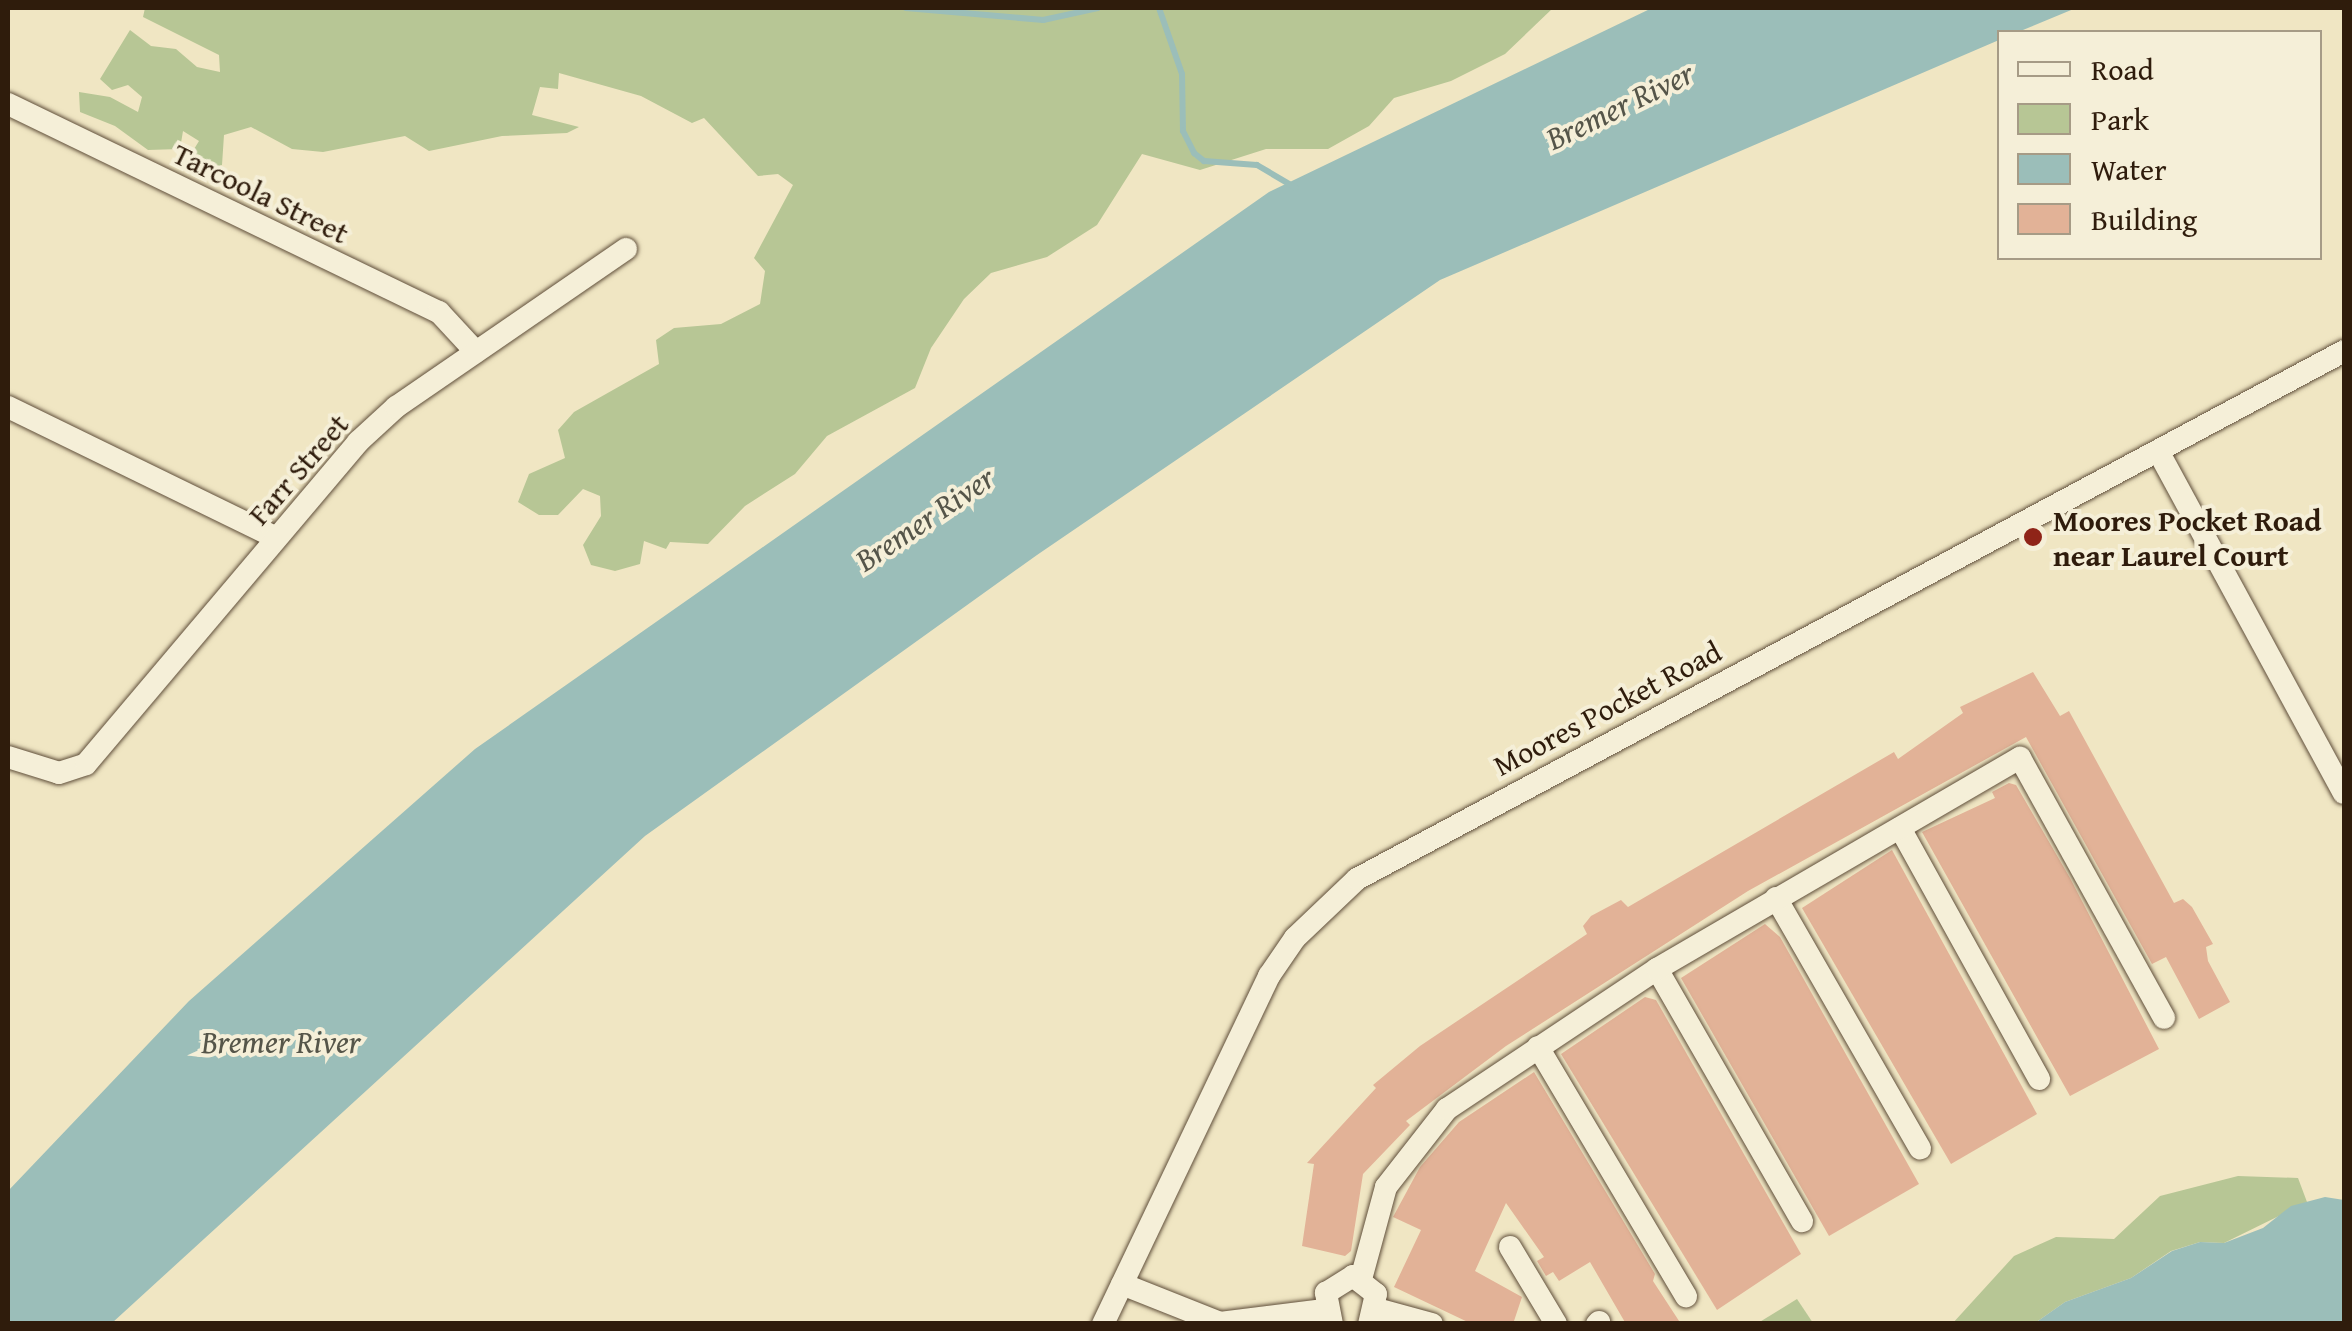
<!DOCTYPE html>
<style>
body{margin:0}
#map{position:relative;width:2352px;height:1331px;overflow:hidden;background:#f0e6c3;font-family:"Gentium Book Plus",serif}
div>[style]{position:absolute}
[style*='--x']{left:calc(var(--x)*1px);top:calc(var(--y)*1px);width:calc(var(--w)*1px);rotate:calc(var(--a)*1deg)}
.green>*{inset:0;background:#b7c695}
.water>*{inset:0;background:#9bbeb9}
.stream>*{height:6px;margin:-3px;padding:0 3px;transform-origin:3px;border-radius:3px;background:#9bbeb9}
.building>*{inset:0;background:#e2b297}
.roads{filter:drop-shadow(0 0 2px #5f4e3a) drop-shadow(0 0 2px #5f4e3a)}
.minor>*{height:22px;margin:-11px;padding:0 11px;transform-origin:11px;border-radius:11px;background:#f5efd8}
.dots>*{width:28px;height:28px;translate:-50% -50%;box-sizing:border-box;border:5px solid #f5efd8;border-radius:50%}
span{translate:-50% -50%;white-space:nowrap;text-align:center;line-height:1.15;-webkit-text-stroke:8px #f5efd8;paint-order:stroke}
.street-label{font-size:30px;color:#2f1c0c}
.poi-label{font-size:30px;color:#2f1c0c;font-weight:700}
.left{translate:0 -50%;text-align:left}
.water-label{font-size:32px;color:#555549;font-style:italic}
.frame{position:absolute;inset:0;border:10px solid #2f1c0c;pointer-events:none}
.legend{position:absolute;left:1997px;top:30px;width:325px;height:230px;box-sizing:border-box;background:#f5efd8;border:2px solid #a69b86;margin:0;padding:12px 18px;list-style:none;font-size:30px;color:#2f1c0c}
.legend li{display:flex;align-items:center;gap:20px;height:50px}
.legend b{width:50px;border:2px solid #a69b86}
</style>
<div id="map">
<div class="green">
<i style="clip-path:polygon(145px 8px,1553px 8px,1505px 54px,1451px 81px,1394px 98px,1369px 126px,1328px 149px,1266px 149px,1200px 170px,1142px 154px,1097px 225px,1047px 257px,991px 273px,964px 299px,931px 348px,915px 388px,827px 436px,795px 474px,745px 506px,708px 544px,670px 542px,666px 549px,644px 541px,640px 564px,615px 571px,591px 565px,583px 545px,601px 516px,600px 496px,583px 489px,558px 515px,539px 515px,518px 502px,529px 474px,565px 458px,558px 430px,574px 412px,659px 364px,656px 340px,674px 328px,721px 324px,760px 304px,765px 271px,754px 258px,793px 185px,778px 174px,758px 176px,704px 118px,692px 123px,641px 96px,559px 73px,558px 89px,540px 87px,532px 115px,579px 127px,567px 133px,502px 136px,429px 151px,405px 136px,323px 152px,292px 149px,251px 127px,224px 135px,222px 165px,201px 172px,188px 159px,199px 141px,183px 131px,180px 149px,148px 150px,115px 126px,80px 112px,79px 92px,110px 97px,138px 112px,142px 97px,128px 85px,112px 90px,100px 79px,130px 30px,151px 46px,176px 49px,197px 67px,220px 72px,219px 55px,143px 17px)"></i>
<i style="clip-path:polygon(2238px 1176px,2298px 1178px,2307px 1202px,2224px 1243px,2200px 1242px,2171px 1251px,2131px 1278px,2065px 1302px,2035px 1323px,1952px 1324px,2014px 1256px,2056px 1237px,2114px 1239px,2160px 1196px)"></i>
<i style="clip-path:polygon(1797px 1299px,1813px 1323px,1758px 1323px)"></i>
</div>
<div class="water">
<i style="clip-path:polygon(1652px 8px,2076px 8px,2018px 32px,2000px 32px,1999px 40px,1440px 280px,1037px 555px,645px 836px,112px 1323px,8px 1323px,8px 1191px,189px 1001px,475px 749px,1269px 192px)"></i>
<i style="clip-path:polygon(2325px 1197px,2344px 1200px,2344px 1323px,2035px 1323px,2065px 1302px,2131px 1278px,2172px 1251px,2200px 1242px,2224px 1243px,2263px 1228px,2291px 1206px)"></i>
</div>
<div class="stream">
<i style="--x:906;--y:8;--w:138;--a:5"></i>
<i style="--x:1043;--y:20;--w:56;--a:-12.3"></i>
<i style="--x:1159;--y:8;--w:70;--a:70.8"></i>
<i style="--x:1182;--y:74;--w:57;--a:89"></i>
<i style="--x:1183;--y:131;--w:25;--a:63"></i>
<i style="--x:1194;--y:153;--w:13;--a:39"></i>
<i style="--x:1204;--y:161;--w:53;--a:4.3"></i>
<i style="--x:1257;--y:165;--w:45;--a:30.5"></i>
</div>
<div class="building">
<i style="clip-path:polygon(2033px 672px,2060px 716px,2069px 711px,2174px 903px,2183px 899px,2192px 907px,2213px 944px,2206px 947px,2208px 961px,2230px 1002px,2199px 1019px,2166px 957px,2152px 964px,2026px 737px,1748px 891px,1506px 1046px,1406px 1121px,1410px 1125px,1363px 1174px,1351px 1251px,1345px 1256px,1302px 1246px,1314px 1164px,1307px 1163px,1376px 1088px,1373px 1085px,1420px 1046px,1587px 934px,1583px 926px,1591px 916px,1621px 900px,1628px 907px,1894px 752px,1898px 759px,1963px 713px,1960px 707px)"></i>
<i style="clip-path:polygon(2009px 783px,2016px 785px,2070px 878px,2159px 1049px,2070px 1096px,1922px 832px,1995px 798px,1992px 792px)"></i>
<i style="clip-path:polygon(1892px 850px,2037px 1114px,1951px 1164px,1802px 908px)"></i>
<i style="clip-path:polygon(1765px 924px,1780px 937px,1919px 1184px,1829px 1236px,1681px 978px)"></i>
<i style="clip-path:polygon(1645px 997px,1656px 1000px,1801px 1254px,1717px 1310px,1561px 1054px)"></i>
<i style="clip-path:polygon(1534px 1072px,1655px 1274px,1653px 1281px,1681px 1324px,1626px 1324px,1590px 1262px,1559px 1281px,1553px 1272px,1546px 1276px,1537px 1261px,1544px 1257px,1506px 1203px,1475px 1271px,1522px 1297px,1513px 1324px,1472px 1324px,1394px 1287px,1421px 1230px,1393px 1217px,1420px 1167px,1459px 1122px)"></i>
</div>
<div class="roads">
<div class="minor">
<i style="--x:8;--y:104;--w:479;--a:25.8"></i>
<i style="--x:439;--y:312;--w:54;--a:47.2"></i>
<i style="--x:8;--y:407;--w:298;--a:26"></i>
<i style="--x:2158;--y:451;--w:389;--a:61.5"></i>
<i style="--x:8;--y:757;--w:53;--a:17.4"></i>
<i style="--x:59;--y:773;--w:28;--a:-18"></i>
<i style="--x:86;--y:764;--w:422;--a:-49.8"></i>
<i style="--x:358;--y:442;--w:52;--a:-42.6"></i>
<i style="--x:396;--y:407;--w:279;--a:-34.5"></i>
<i style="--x:1900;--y:828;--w:287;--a:61"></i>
<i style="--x:1776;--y:898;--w:289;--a:60.1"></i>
<i style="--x:1657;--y:969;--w:291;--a:60.1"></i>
<i style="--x:1538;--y:1047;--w:290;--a:59.3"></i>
<i style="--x:1510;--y:1247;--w:90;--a:59.1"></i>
<i style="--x:1361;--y:1279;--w:95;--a:-74.8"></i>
<i style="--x:1386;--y:1187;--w:99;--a:-52"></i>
<i style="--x:1447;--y:1109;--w:252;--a:-33.7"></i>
<i style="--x:1657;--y:969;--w:420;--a:-30.2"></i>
<i style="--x:2020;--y:758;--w:297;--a:61"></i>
<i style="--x:1122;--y:1284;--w:105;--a:21.7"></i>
<i style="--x:1220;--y:1323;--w:105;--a:-7.1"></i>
<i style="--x:1377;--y:1309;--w:57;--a:15.3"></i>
<i style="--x:1103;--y:1324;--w:386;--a:-64.5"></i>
<i style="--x:1269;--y:976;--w:46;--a:-55.6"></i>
<i style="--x:1295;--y:938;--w:86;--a:-43.6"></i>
<i style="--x:1357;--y:879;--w:1119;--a:-28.14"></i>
<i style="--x:1332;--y:1324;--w:32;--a:-101"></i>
<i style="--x:1326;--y:1293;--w:32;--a:-32"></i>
<i style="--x:1353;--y:1276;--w:29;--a:38"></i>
<i style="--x:1376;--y:1294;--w:31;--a:103"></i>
<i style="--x:1597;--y:1324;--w:3;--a:-45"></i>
</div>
</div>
<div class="dots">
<i style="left:2033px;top:537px;background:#8f2418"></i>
</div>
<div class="street-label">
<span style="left:261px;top:193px;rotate:26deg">Tarcoola Street</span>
<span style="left:298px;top:469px;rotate:-49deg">Farr Street</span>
<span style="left:1607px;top:708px;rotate:-28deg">Moores Pocket Road</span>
</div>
<div class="poi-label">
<span class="left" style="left:2053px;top:537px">Moores Pocket Road<br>near Laurel Court</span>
</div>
<div class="water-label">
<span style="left:1620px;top:106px;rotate:-26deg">Bremer River</span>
<span style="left:925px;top:519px;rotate:-34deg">Bremer River</span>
<span style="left:281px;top:1042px">Bremer River</span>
</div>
<div class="frame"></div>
<ul class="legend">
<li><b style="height:12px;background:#f5efd8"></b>Road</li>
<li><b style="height:28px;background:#b7c695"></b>Park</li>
<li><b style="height:28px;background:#9bbeb9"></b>Water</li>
<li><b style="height:28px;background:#e2b297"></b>Building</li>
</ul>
</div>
